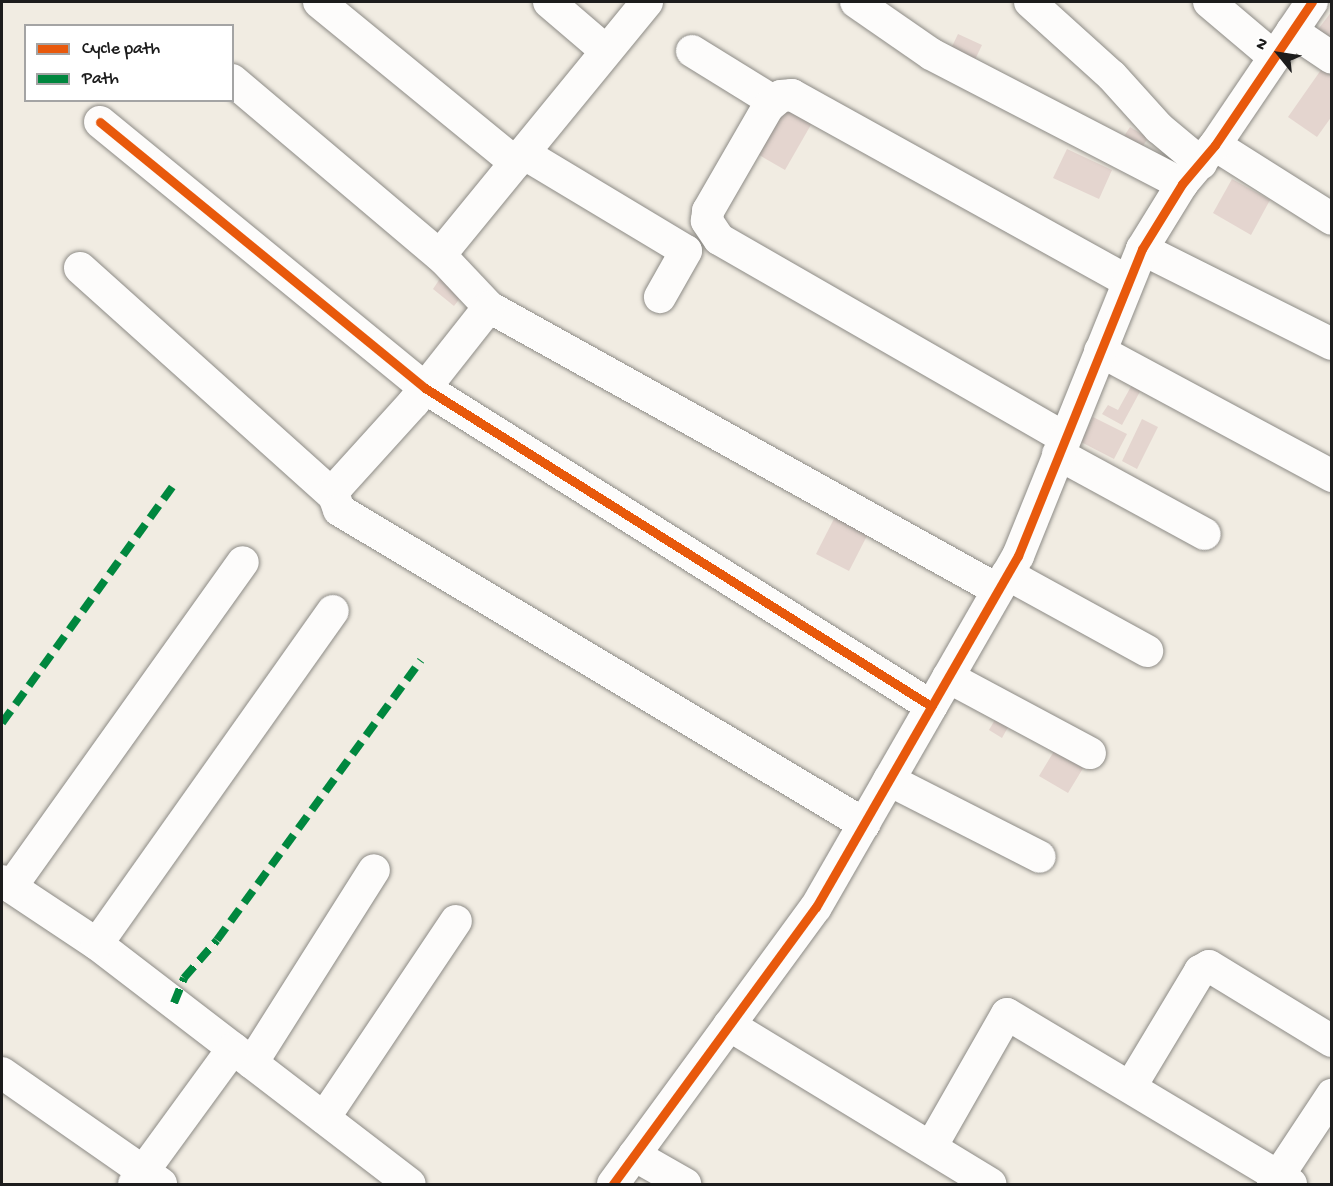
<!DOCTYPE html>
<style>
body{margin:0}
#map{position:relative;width:1333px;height:1186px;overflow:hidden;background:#f1ece2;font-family:"Gochi Hand",sans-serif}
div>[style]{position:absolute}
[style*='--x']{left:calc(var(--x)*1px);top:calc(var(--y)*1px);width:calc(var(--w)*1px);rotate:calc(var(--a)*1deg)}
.building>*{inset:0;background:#e4d5cf}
.roads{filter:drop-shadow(0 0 2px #8d8b86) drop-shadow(0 0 2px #8d8b86)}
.minor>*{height:32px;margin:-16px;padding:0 16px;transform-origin:16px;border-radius:16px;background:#fdfcfb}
.quiet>*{height:8px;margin-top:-4px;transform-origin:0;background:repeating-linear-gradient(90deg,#00873e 0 15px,transparent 0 23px)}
.cycleway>*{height:9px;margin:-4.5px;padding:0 4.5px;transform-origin:4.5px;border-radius:4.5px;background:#e8590c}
span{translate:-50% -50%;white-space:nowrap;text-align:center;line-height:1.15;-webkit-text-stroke:6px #fff;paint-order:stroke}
.frame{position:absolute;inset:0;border:3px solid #1c1c1c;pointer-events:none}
.legend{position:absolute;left:24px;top:24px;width:210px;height:78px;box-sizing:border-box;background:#fff;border:2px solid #a4a4a4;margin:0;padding:8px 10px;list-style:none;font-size:18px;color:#1c1c1c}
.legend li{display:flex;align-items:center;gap:12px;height:30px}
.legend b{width:30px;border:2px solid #a4a4a4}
.north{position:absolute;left:1249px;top:24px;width:60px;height:60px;-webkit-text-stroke:4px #fff;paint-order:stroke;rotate:300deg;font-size:16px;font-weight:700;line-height:24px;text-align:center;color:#1c1c1c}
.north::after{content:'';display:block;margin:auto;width:21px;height:27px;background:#1c1c1c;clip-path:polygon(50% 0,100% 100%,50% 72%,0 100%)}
</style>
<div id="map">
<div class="building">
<i style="clip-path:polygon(1332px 11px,1332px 44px,1316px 32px)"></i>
<i style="clip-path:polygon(958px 34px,982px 45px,971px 68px,947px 57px)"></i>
<i style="clip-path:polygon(1323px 67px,1332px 73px,1332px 116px,1317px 137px,1288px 117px)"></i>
<i style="clip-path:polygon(785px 98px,816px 116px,785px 170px,754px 152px)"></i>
<i style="clip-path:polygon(1130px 127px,1148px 138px,1137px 155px,1119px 144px)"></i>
<i style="clip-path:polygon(1067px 149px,1112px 170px,1099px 199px,1053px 178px)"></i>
<i style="clip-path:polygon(1232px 179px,1270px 200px,1251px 235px,1213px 213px)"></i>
<i style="clip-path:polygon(441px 277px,464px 293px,454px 306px,433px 289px)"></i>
<i style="clip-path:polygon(1134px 381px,1143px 386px,1122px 425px,1102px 414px,1108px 405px,1118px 410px)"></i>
<i style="clip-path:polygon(1093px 417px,1127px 434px,1114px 459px,1081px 442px)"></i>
<i style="clip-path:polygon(1142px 419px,1158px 427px,1137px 469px,1122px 461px)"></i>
<i style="clip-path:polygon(840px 507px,873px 524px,849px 571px,816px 554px)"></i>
<i style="clip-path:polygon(999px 713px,1012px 720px,1002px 738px,989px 730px)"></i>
<i style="clip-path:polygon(1059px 743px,1088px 760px,1068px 793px,1039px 776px)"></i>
</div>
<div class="roads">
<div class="minor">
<i style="--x:319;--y:2;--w:254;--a:39.3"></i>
<i style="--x:549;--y:2;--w:74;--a:40.6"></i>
<i style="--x:647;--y:2;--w:327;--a:129.3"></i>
<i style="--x:440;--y:255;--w:71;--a:46.7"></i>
<i style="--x:489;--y:307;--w:582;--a:29.07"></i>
<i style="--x:856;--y:2;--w:91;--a:34.7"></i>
<i style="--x:931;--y:54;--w:283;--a:27.4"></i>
<i style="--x:1030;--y:2;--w:110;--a:42.1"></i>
<i style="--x:1112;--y:76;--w:70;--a:47.9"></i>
<i style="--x:1159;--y:128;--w:55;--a:39.8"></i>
<i style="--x:1209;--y:2;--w:84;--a:40.2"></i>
<i style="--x:1292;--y:31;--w:48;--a:34"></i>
<i style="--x:692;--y:51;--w:95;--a:31.7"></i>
<i style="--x:232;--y:80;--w:280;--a:40.2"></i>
<i style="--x:100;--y:122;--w:420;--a:39.3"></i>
<i style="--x:425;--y:388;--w:598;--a:32.15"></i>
<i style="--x:1215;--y:145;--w:138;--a:32.3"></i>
<i style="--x:523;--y:153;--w:190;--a:31"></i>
<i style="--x:686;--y:251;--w:53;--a:119.5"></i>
<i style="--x:1142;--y:249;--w:212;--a:26.6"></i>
<i style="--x:80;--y:268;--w:341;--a:41.9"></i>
<i style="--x:489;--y:307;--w:121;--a:128.3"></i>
<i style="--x:414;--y:402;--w:115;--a:132.2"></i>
<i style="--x:337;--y:487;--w:9;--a:108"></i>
<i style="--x:334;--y:496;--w:15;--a:70"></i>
<i style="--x:339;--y:510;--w:612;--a:30.88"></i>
<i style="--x:1100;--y:351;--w:264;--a:28.3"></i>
<i style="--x:1065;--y:438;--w:399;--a:-150.1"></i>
<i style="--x:719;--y:239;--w:22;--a:-124"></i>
<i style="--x:707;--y:221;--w:10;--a:-84"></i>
<i style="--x:708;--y:211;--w:120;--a:-60"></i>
<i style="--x:768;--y:107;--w:17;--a:-40"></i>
<i style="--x:781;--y:96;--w:11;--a:-5"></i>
<i style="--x:792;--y:95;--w:384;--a:29"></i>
<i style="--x:1058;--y:454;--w:167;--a:28.6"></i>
<i style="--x:1007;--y:574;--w:160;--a:28.8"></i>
<i style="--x:948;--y:677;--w:161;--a:28.2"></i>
<i style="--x:889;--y:780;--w:169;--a:27"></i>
<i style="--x:2;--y:881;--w:114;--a:33.6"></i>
<i style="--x:97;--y:944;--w:394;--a:37.5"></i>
<i style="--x:11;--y:887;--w:399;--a:-54.5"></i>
<i style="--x:97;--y:944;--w:408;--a:-54.7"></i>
<i style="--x:729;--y:1025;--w:306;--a:31.3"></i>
<i style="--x:252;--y:1063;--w:228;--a:-57.7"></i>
<i style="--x:2;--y:1073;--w:194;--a:34.9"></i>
<i style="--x:1131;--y:1086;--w:134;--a:-59"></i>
<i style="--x:1200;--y:971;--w:10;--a:-29"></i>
<i style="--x:1209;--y:966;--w:144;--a:31.4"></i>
<i style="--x:324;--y:1118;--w:237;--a:-56.2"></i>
<i style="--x:931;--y:1147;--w:153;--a:-60.3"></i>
<i style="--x:1007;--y:1014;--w:331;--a:30.9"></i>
<i style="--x:634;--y:1155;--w:59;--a:29.6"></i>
<i style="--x:134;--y:1184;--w:168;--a:-53.9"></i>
<i style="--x:613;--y:1184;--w:343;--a:-53.8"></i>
<i style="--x:816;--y:907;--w:405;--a:-60.1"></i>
<i style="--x:1018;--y:556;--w:331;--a:-68"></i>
<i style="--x:1142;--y:249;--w:76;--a:-58.4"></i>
<i style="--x:1182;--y:184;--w:51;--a:-49.8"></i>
<i style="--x:1215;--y:145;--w:173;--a:-55.9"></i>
<i style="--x:1273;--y:1184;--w:107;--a:-56.5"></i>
</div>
</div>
<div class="quiet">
<i style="--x:2;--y:723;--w:291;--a:-54.2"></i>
<i style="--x:174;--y:1003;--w:27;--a:-68"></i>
<i style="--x:184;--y:978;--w:50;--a:-49"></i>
<i style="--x:217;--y:940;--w:346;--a:-53.9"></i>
</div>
<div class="cycleway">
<i style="--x:100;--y:122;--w:420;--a:39.3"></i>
<i style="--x:425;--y:388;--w:598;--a:32.15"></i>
<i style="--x:613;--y:1184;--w:343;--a:-53.8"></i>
<i style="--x:816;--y:907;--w:405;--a:-60.1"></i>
<i style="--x:1018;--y:556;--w:331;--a:-68"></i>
<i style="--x:1142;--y:249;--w:76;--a:-58.4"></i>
<i style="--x:1182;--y:184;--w:51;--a:-49.8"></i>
<i style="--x:1215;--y:145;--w:173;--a:-55.9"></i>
</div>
<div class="frame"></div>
<ul class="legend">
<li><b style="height:8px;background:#e8590c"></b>Cycle path</li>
<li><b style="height:8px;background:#00873e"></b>Path</li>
</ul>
<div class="north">N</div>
</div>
